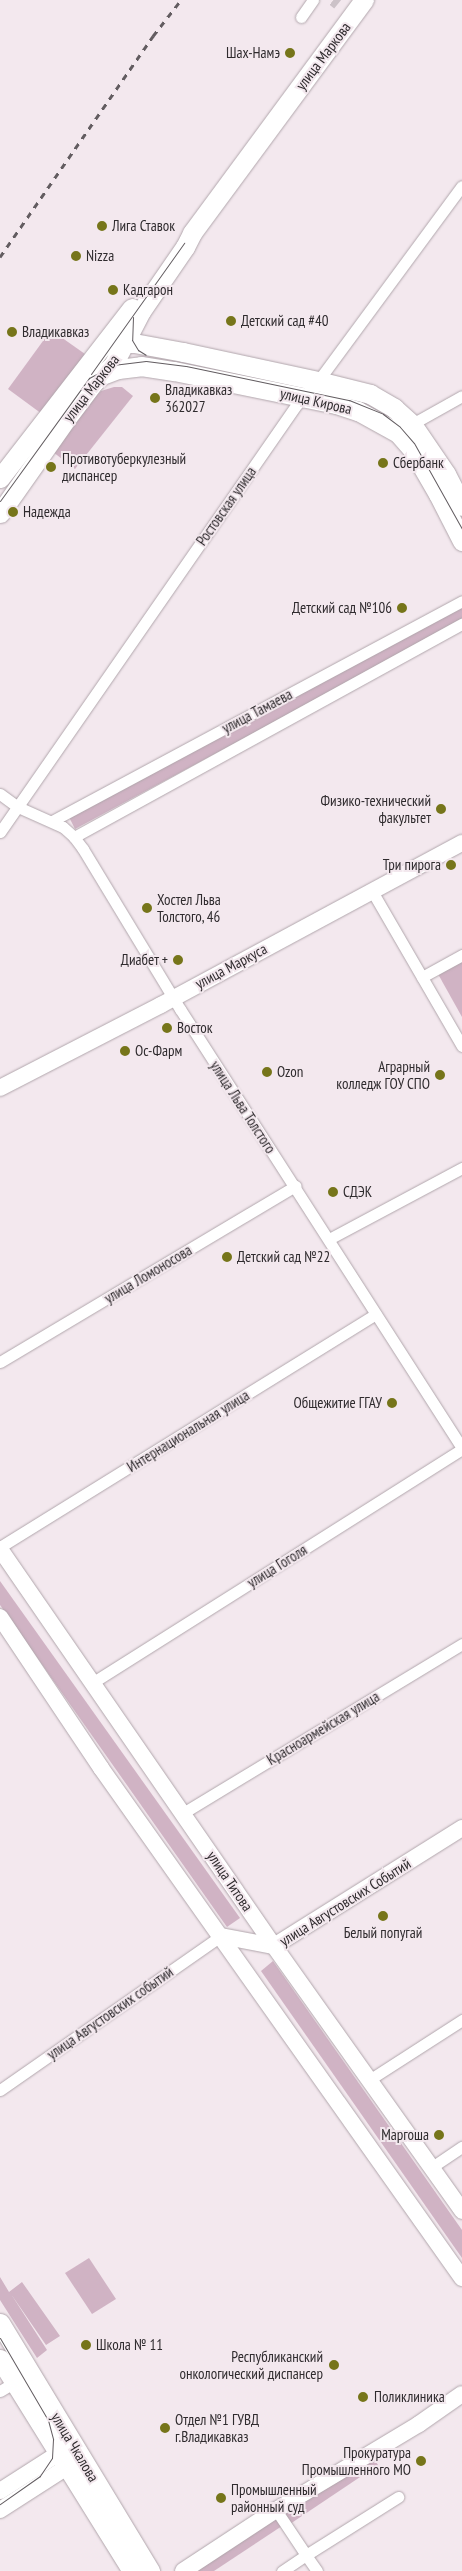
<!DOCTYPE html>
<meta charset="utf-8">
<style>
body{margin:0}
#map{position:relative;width:462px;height:2571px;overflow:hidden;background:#f3e8ee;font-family:"PT Sans Narrow",sans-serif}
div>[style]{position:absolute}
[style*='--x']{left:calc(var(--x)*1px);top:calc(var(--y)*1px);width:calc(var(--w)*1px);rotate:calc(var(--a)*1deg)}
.green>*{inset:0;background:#d0b3c4}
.street-tunnel>*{height:11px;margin-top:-5.5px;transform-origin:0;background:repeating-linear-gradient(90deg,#ccc2c8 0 11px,transparent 0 16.5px)}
.roads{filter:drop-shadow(0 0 1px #b1a6ac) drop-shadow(0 0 1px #b1a6ac)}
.street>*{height:11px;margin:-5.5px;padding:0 5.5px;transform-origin:5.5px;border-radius:5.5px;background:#fff}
.secondary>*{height:16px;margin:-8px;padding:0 8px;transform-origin:8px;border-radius:8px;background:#fff}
.primary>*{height:19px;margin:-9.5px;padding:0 9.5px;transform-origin:9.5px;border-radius:9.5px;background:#fff}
.tram>*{height:1px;margin:-0.5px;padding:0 0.5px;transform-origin:0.5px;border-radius:0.5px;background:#625c60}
.rail>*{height:3px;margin-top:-1.5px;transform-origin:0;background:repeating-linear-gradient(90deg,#625c60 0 6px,transparent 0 12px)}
.dots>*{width:14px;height:14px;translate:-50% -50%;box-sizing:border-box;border:2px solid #f3e8ee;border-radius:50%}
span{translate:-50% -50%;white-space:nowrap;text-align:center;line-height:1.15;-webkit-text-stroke:4px #f3e8ee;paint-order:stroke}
.poi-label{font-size:15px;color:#2f2b2e}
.right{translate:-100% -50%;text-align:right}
.left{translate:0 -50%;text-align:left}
.street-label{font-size:15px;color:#2f2b2e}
</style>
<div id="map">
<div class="green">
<i style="clip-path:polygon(51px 330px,85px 354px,42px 414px,8px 389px)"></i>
<i style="clip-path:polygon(114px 387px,122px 387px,133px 396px,75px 469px,53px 452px,93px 398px,101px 391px)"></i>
<i style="clip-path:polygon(462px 607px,462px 621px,75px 829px,69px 817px)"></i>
<i style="clip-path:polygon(462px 962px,462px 1017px,438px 974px)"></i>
<i style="clip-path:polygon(0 1581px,240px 1918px,227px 1927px,0 1605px)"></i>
<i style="clip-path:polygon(273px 1961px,462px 2230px,462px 2258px,261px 1971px)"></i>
<i style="clip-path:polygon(89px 2258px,116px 2299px,92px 2314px,65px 2273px)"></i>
<i style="clip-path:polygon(0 2277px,9px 2292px,22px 2282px,60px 2336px,46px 2345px,11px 2294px,47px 2350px,37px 2358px,0 2300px)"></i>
<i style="clip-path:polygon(372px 2456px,378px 2465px,290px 2524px,284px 2515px)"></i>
<i style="clip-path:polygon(276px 2517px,282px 2526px,214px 2571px,194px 2571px)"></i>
</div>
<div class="street-tunnel">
<i style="--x:333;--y:0;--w:6;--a:39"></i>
</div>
<div class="roads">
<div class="street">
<i style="--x:301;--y:17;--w:21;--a:-55"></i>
<i style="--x:412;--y:424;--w:57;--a:-29.2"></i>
<i style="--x:0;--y:794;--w:22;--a:36"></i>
<i style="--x:18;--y:807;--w:49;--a:24"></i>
<i style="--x:63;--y:827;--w:15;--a:42"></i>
<i style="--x:74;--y:837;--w:15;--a:53"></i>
<i style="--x:83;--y:849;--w:187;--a:58.8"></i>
<i style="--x:180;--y:1009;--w:522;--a:57.28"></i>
<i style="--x:52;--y:821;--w:465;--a:-28.2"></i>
<i style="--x:0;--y:832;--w:521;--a:-55.24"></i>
<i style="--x:297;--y:404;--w:31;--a:-48"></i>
<i style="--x:318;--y:381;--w:242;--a:-53.6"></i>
<i style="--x:74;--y:837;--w:443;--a:-28.8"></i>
<i style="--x:372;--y:891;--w:179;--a:59.9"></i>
<i style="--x:422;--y:977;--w:46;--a:-28.8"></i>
<i style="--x:329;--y:1239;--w:151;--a:-28.1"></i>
<i style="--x:0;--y:1362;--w:344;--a:-30.8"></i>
<i style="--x:0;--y:1547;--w:442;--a:-31.8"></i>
<i style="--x:92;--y:1683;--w:438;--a:-32.3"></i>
<i style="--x:183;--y:1813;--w:326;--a:-31.2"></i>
<i style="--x:369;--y:2080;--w:111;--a:-32.8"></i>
<i style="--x:0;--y:2090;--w:269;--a:-34.9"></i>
<i style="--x:432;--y:2167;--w:36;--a:-34"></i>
<i style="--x:0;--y:2391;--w:17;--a:-31"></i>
<i style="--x:276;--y:2510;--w:54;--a:56.3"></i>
<i style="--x:306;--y:2555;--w:29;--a:146"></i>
<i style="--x:317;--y:2571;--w:19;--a:-125"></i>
<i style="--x:306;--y:2555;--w:109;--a:-32.2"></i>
</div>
<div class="secondary">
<i style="--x:0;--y:1088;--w:181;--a:-27.3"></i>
<i style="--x:161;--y:1005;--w:342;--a:-28.3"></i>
<i style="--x:0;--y:1549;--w:482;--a:55.4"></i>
<i style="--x:274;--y:1946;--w:325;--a:54.6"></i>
<i style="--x:0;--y:1617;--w:182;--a:56.2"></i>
<i style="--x:101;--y:1768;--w:625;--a:54.71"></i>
<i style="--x:221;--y:1936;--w:54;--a:10.7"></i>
<i style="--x:274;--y:1946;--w:222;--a:-32.1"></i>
<i style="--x:0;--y:2491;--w:63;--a:-32.7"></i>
<i style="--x:53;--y:2457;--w:8;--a:-30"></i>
<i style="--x:60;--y:2453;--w:10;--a:0"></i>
<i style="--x:0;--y:2510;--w:80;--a:-32.7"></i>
<i style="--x:67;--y:2467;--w:13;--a:-58"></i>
<i style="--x:183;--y:2571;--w:111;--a:-33.3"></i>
<i style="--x:276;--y:2510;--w:167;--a:-31"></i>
<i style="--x:419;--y:2424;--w:52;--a:-34.9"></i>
</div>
<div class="primary">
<i style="--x:103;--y:346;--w:10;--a:-17"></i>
<i style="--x:113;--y:343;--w:21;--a:0"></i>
<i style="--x:134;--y:343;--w:50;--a:10.4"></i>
<i style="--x:183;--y:352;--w:138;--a:12.1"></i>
<i style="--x:318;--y:381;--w:54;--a:14"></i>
<i style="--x:370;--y:394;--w:28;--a:30"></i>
<i style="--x:394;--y:408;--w:24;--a:42"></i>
<i style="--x:412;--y:424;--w:60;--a:55.8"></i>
<i style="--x:446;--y:474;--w:36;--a:63"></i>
<i style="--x:105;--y:374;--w:14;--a:-21"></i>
<i style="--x:118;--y:369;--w:23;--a:-7"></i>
<i style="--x:141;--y:366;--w:33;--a:9"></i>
<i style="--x:174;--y:371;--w:165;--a:11.5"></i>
<i style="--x:336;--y:404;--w:23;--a:18"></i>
<i style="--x:358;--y:411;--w:46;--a:28.8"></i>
<i style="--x:398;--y:433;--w:21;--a:49"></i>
<i style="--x:412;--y:449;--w:52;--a:60"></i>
<i style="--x:438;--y:494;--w:53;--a:62.9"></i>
<i style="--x:0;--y:478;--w:215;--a:-52.2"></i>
<i style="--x:0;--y:513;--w:115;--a:-54.9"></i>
<i style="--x:66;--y:419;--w:46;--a:-52.9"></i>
<i style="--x:94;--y:382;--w:25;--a:-42"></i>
<i style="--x:113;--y:365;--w:61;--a:-62.6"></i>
<i style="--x:141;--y:311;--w:78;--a:-55.5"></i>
<i style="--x:185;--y:247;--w:16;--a:-63"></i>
<i style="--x:192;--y:233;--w:290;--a:-53.6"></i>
<i style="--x:0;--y:2323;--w:290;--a:58.8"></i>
<i style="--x:0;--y:2359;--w:250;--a:58.1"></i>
</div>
</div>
<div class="tram">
<i style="--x:133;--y:317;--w:23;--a:92"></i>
<i style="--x:132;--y:340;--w:12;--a:59"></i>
<i style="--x:138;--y:350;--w:9;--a:32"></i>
<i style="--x:91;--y:374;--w:161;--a:-54.6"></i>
<i style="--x:0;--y:501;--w:152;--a:-54.1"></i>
<i style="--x:89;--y:378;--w:27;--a:-28"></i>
<i style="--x:113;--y:365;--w:33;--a:-7"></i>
<i style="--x:146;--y:361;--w:40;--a:7.1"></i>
<i style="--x:186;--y:366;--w:167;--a:11.8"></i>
<i style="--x:349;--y:400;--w:37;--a:22"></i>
<i style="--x:383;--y:414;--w:21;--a:37"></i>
<i style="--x:400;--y:427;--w:21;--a:49"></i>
<i style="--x:414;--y:443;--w:98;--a:60.8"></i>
<i style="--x:0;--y:2338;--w:95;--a:59.7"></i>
<i style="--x:48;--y:2420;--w:20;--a:75"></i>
<i style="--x:53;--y:2439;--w:19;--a:93"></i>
<i style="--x:52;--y:2458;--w:22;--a:124"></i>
<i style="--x:40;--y:2476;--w:49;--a:145"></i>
</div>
<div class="rail">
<i style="--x:0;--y:257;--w:269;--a:-55.3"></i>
<i style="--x:153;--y:36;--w:46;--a:-52.1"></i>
</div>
<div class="dots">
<i style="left:290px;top:53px;background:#76751a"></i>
<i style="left:102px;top:226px;background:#76751a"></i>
<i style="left:76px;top:256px;background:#76751a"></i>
<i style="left:113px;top:290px;background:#76751a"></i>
<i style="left:231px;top:321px;background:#76751a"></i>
<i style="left:12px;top:332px;background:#76751a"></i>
<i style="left:155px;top:398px;background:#76751a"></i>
<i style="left:383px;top:463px;background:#76751a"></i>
<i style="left:51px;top:467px;background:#76751a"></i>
<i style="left:13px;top:512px;background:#76751a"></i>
<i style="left:402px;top:608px;background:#76751a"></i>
<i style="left:441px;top:809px;background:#76751a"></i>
<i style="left:451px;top:865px;background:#76751a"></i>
<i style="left:147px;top:908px;background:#76751a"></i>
<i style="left:178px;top:960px;background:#76751a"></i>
<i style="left:167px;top:1028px;background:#76751a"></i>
<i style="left:125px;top:1051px;background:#76751a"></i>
<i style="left:267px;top:1072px;background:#76751a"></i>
<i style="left:440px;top:1075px;background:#76751a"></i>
<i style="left:333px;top:1192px;background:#76751a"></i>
<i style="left:227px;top:1257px;background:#76751a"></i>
<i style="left:392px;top:1403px;background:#76751a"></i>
<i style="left:383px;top:1916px;background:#76751a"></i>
<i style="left:439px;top:2135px;background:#76751a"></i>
<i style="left:86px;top:2345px;background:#76751a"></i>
<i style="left:334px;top:2365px;background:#76751a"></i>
<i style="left:363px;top:2397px;background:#76751a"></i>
<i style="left:165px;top:2428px;background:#76751a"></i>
<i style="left:421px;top:2461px;background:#76751a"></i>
<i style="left:221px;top:2498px;background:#76751a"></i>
</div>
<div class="poi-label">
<span class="right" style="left:280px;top:53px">Шах-Намэ</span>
<span class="left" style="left:112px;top:226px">Лига Ставок</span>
<span class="left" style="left:86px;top:256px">Nizza</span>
<span class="left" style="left:123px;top:290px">Кадгарон</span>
<span class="left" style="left:241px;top:321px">Детский сад #40</span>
<span class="left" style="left:22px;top:332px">Владикавказ</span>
<span class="left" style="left:165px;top:398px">Владикавказ<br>362027</span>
<span class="left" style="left:62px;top:467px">Противотуберкулезный<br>диспансер</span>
<span class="left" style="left:393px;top:463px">Сбербанк</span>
<span class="left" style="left:23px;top:512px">Надежда</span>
<span class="right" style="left:392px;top:608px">Детский сад №106</span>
<span class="right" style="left:431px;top:809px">Физико-технический<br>факультет</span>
<span class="right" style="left:441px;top:865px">Три пирога</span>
<span class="left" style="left:157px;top:908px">Хостел Льва<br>Толстого, 46</span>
<span class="right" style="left:168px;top:960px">Диабет +</span>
<span class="left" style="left:177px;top:1028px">Восток</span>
<span class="left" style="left:135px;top:1051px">Ос-Фарм</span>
<span class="right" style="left:430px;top:1075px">Аграрный<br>колледж ГОУ СПО</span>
<span class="left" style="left:277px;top:1072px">Ozon</span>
<span class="left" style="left:343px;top:1192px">СДЭК</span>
<span class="left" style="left:237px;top:1257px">Детский сад №22</span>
<span class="right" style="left:382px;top:1403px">Общежитие ГГАУ</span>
<span style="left:383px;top:1933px">Белый попугай</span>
<span class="right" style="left:429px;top:2135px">Маргоша</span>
<span class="left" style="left:96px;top:2345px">Школа № 11</span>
<span class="right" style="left:323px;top:2365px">Республиканский<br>онкологический диспансер</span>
<span class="left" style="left:374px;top:2397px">Поликлиника</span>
<span class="left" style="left:175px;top:2428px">Отдел №1 ГУВД<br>г.Владикавказ</span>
<span class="right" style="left:411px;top:2461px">Прокуратура<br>Промышленного МО</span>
<span class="left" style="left:231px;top:2498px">Промышленный<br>районный суд</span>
</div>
<div class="street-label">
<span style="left:323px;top:56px;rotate:-53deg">улица Маркова</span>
<span style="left:91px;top:388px;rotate:-52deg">улица Маркова</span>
<span style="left:316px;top:401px;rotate:13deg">улица Кирова</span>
<span style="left:226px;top:506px;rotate:-55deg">Ростовская улица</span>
<span style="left:257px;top:711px;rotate:-28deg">улица Тамаева</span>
<span style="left:231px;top:966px;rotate:-28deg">улица Маркуса</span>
<span style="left:243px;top:1107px;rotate:57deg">улица Льва Толстого</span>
<span style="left:148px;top:1274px;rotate:-31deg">улица Ломоносова</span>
<span style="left:188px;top:1431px;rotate:-32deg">Интернациональная улица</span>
<span style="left:277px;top:1566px;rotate:-32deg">улица Гоголя</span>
<span style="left:323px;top:1728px;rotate:-31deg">Красноармейская улица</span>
<span style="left:230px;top:1881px;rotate:56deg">улица Титова</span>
<span style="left:345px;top:1902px;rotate:-32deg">улица Августовских Событий</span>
<span style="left:110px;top:2013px;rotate:-35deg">улица Августовских событий</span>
<span style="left:75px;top:2447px;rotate:59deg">улица Чкалова</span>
</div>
</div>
